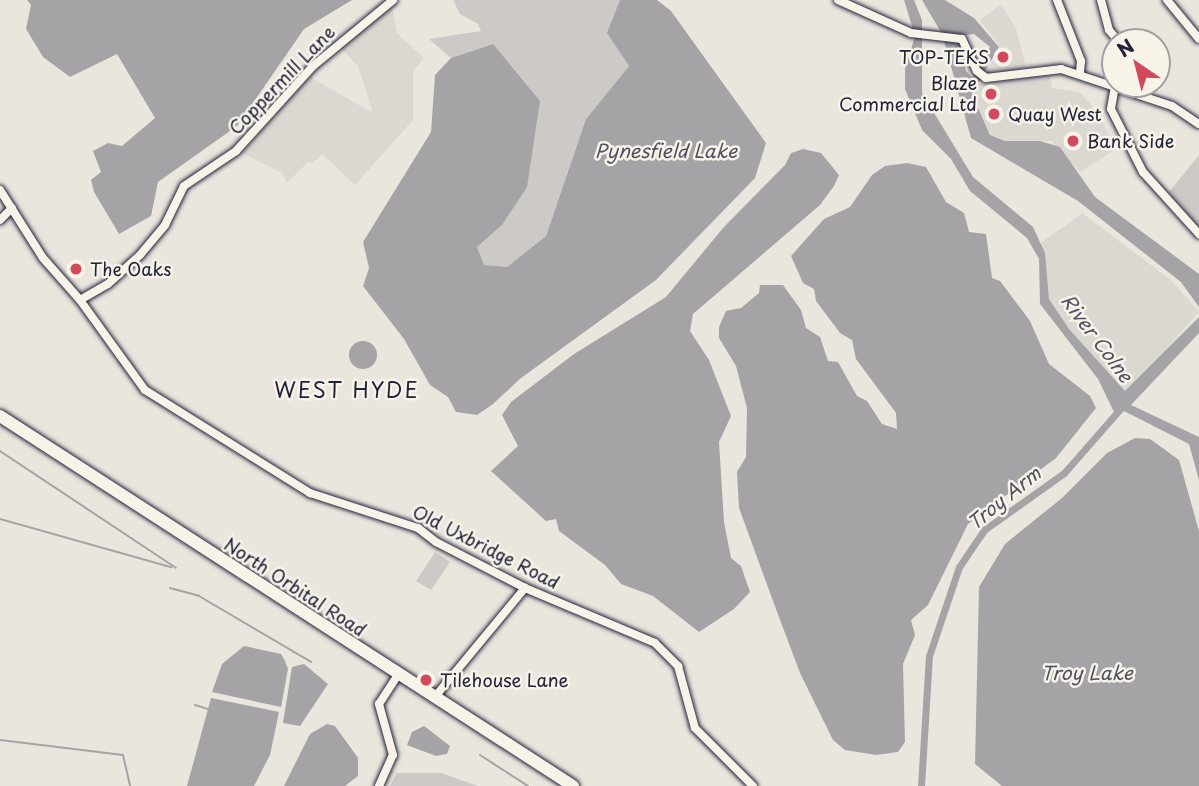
<!DOCTYPE html>
<style>
body{margin:0}
#map{position:relative;width:1199px;height:786px;overflow:hidden;background:#eae6de;font-family:"Playpen Sans",sans-serif}
div>[style]{position:absolute}
[style*='--x']{left:calc(var(--x)*1px);top:calc(var(--y)*1px);width:calc(var(--w)*1px);rotate:calc(var(--a)*1deg)}
.built>*{inset:0;background:#dbd8d2}
.green>*{inset:0;background:#cdc9c6}
.water>*{inset:0;background:#a6a3a6}
.round{border-radius:50%}
.stream>*{height:2px;margin:-1px;padding:0 1px;transform-origin:1px;border-radius:1px;background:#a6a3a6}
.canal>*{height:7px;margin:-3.5px;padding:0 3.5px;transform-origin:3.5px;border-radius:3.5px;background:#a6a3a6}
.roads{filter:drop-shadow(0 0 2px #22223b) drop-shadow(0 0 2px #22223b)}
.minor>*{height:8px;margin:-4px;padding:0 4px;transform-origin:4px;border-radius:4px;background:#f7f3e8}
.primary>*{height:12px;margin:-6px;padding:0 6px;transform-origin:6px;border-radius:6px;background:#f7f3e8}
.dots>*{width:19px;height:19px;translate:-50% -50%;box-sizing:border-box;border:4px solid #f7f3e8;border-radius:50%}
span{translate:-50% -50%;white-space:nowrap;text-align:center;line-height:1.15;-webkit-text-stroke:5px #f7f3e8;paint-order:stroke}
.poi-label{font-size:18px;color:#22223b}
.right{translate:-100% -50%;text-align:right}
.left{translate:0 -50%;text-align:left}
.street-label{font-size:18px;color:#22223b}
.water-label{font-size:19px;color:#504f60;font-style:italic}
.quarter-label{font-size:21px;color:#22223b;letter-spacing:2px}
.north{position:absolute;left:1101px;top:28px;width:70px;height:70px;box-sizing:border-box;background:#f7f3e8;border:2px solid #a29fa3;border-radius:50%;rotate:325deg;font-size:19px;font-weight:700;line-height:28px;text-align:center;color:#22223b}
.north::after{content:'';display:block;margin:auto;width:24px;height:32px;background:#d1495b;clip-path:polygon(50% 0,100% 100%,50% 72%,0 100%)}
</style>
<div id="map">
<div class="built">
<i style="clip-path:polygon(1001px 4px,1016px 28px,1026px 67px,994px 78px,986px 72px,1001px 48px,980px 20px)"></i>
<i style="clip-path:polygon(392px 7px,397px 33px,424px 58px,413px 71px,413px 120px,355px 185px,322px 154px,312px 164px,308px 162px,287px 183px,282px 173px,242px 153px,310px 77px,373px 113px,358px 66px,340px 47px)"></i>
<i style="clip-path:polygon(1049px 73px,1052px 88px,1079px 92px,1089px 102px,1118px 148px,1080px 172px,1052px 141px,1005px 141px,991px 135px,972px 94px,979px 84px)"></i>
<i style="clip-path:polygon(1082px 213px,1172px 281px,1199px 312px,1130px 390px,1125px 392px,1069px 329px,1049px 299px,1041px 243px)"></i>
</div>
<div class="green">
<i style="clip-path:polygon(453px 0,620px 0,608px 33px,629px 66px,586px 119px,546px 236px,507px 267px,483px 265px,477px 247px,502px 225px,493px 44px,451px 58px,429px 39px,481px 31px,478px 24px,460px 14px)"></i>
<i style="clip-path:polygon(1199px 155px,1199px 228px,1169px 192px)"></i>
<i style="clip-path:polygon(435px 552px,450px 562px,431px 590px,416px 581px)"></i>
<i style="clip-path:polygon(397px 773px,441px 773px,478px 786px,390px 786px)"></i>
</div>
<div class="water">
<i style="clip-path:polygon(27px 0,352px 0,304px 29px,237px 126px,158px 182px,151px 216px,119px 234px,94px 192px,91px 180px,101px 172px,93px 151px,108px 143px,122px 146px,155px 118px,117px 54px,70px 77px,43px 57px,26px 29px,31px 5px)"></i>
<i style="clip-path:polygon(620px 0,657px 0,671px 11px,766px 143px,755px 178px,656px 280px,521px 378px,493px 404px,477px 415px,456px 412px,448px 397px,430px 385px,404px 339px,363px 286px,369px 268px,363px 242px,431px 132px,435px 75px,451px 58px,493px 44px,540px 101px,527px 187px,502px 225px,477px 247px,484px 265px,507px 267px,546px 236px,586px 119px,629px 66px,607px 33px)"></i>
<i style="clip-path:polygon(904px 0,914px 0,922px 20px,922px 93px,973px 177px,1033px 227px,1045px 253px,1049px 299px,1069px 329px,1125px 391px,1199px 317px,1199px 333px,1131px 405px,1199px 437px,1199px 480px,1189px 444px,1124px 411px,1115px 414px,1098px 379px,1040px 304px,1039px 259px,1027px 238px,970px 191px,951px 159px,922px 130px,905px 89px,905px 69px,915px 36px)"></i>
<i style="clip-path:polygon(evenodd,922px 0,945px 0,974px 18px,999px 47px,972px 94px,990px 135px,1005px 141px,1040px 141px,1060px 147px,1095px 197px,1199px 274px,1199px 307px,1181px 282px,1078px 201px,971px 138px,942px 34px,922px 0,974px 34px,990px 47px,972px 77px,966px 71px,958px 36px,974px 34px)"></i>
<i style="clip-path:polygon(803px 149px,821px 153px,839px 175px,834px 186px,820px 205px,693px 314px,690px 331px,709px 360px,731px 416px,719px 442px,724px 522px,731px 558px,741px 566px,750px 592px,734px 609px,699px 632px,653px 596px,621px 584px,605px 565px,559px 531px,556px 519px,546px 521px,491px 471px,518px 446px,502px 415px,511px 402px,574px 354px,666px 297px,723px 228px,785px 165px,791px 153px)"></i>
<i style="clip-path:polygon(907px 163px,926px 167px,946px 202px,964px 213px,969px 232px,986px 234px,992px 278px,1000px 281px,1030px 321px,1049px 364px,1090px 396px,1096px 408px,1056px 458px,968px 524px,928px 605px,911px 620px,915px 635px,903px 664px,905px 742px,898px 752px,876px 755px,845px 750px,833px 740px,800px 673px,773px 601px,739px 508px,737px 472px,746px 457px,747px 408px,736px 366px,719px 338px,719px 327px,726px 311px,741px 308px,759px 293px,760px 285px,783px 285px,801px 310px,806px 328px,820px 337px,828px 361px,838px 362px,857px 396px,867px 401px,882px 424px,897px 429px,896px 413px,856px 359px,852px 340px,840px 333px,816px 301px,814px 289px,803px 283px,791px 256px,824px 219px,850px 207px,872px 175px,885px 166px)"></i>
<i class="round" style="left:349px;top:341px;width:28px;height:28px"></i>
<i style="clip-path:polygon(1135px 438px,1150px 439px,1179px 460px,1199px 531px,1199px 786px,1002px 786px,975px 764px,979px 587px,1005px 544px,1062px 498px,1107px 453px)"></i>
<i style="clip-path:polygon(244px 646px,281px 654px,285px 661px,288px 669px,281px 707px,212px 692px,222px 664px)"></i>
<i style="clip-path:polygon(304px 664px,328px 684px,300px 726px,283px 723px,292px 667px)"></i>
<i style="clip-path:polygon(211px 698px,279px 712px,270px 755px,254px 786px,187px 786px)"></i>
<i style="clip-path:polygon(327px 724px,335px 726px,358px 758px,358px 776px,345px 786px,284px 786px,310px 734px)"></i>
<i style="clip-path:polygon(424px 726px,450px 746px,447px 754px,436px 756px,407px 745px,412px 732px)"></i>
</div>
<div class="stream">
<i style="--x:0;--y:451;--w:211;--a:33.6"></i>
<i style="--x:0;--y:519;--w:178;--a:15.7"></i>
<i style="--x:170;--y:588;--w:30;--a:15"></i>
<i style="--x:199;--y:596;--w:130;--a:30.5"></i>
<i style="--x:195;--y:705;--w:14;--a:17"></i>
<i style="--x:0;--y:740;--w:124;--a:7"></i>
<i style="--x:123;--y:755;--w:32;--a:77"></i>
<i style="--x:480;--y:755;--w:57;--a:32.9"></i>
</div>
<div class="canal">
<i style="--x:921;--y:786;--w:130;--a:-86.5"></i>
<i style="--x:929;--y:656;--w:94;--a:-71.4"></i>
<i style="--x:959;--y:567;--w:45;--a:-56"></i>
<i style="--x:984;--y:530;--w:98;--a:-35.5"></i>
<i style="--x:1064;--y:473;--w:86;--a:-48.8"></i>
</div>
<div class="roads">
<div class="minor">
<i style="--x:838;--y:0;--w:80;--a:24.3"></i>
<i style="--x:911;--y:33;--w:51;--a:6.7"></i>
<i style="--x:962;--y:39;--w:35;--a:65"></i>
<i style="--x:977;--y:71;--w:11;--a:38"></i>
<i style="--x:986;--y:78;--w:76;--a:-6.8"></i>
<i style="--x:1061;--y:69;--w:117;--a:18.4"></i>
<i style="--x:1172;--y:106;--w:32;--a:34"></i>
<i style="--x:1057;--y:0;--w:66;--a:68.5"></i>
<i style="--x:1081;--y:61;--w:12;--a:95"></i>
<i style="--x:1101;--y:0;--w:31;--a:75"></i>
<i style="--x:1109;--y:30;--w:16;--a:50"></i>
<i style="--x:1167;--y:0;--w:50;--a:50.6"></i>
<i style="--x:1115;--y:86;--w:23;--a:100"></i>
<i style="--x:1111;--y:109;--w:71;--a:63.1"></i>
<i style="--x:1143;--y:172;--w:84;--a:47.9"></i>
<i style="--x:1142;--y:95;--w:11;--a:-75"></i>
<i style="--x:0;--y:190;--w:80;--a:57.7"></i>
<i style="--x:43;--y:258;--w:56;--a:48.6"></i>
<i style="--x:80;--y:300;--w:111;--a:54.2"></i>
<i style="--x:145;--y:390;--w:195;--a:32"></i>
<i style="--x:310;--y:493;--w:114;--a:18"></i>
<i style="--x:418;--y:528;--w:23;--a:38"></i>
<i style="--x:436;--y:542;--w:100;--a:27.3"></i>
<i style="--x:525;--y:588;--w:141;--a:22.9"></i>
<i style="--x:655;--y:643;--w:33;--a:45"></i>
<i style="--x:678;--y:666;--w:64;--a:74.7"></i>
<i style="--x:695;--y:728;--w:82;--a:45"></i>
<i style="--x:0;--y:220;--w:17;--a:-45"></i>
<i style="--x:80;--y:300;--w:32;--a:-30"></i>
<i style="--x:108;--y:284;--w:43;--a:-42.2"></i>
<i style="--x:140;--y:255;--w:39;--a:-50"></i>
<i style="--x:165;--y:225;--w:43;--a:-64"></i>
<i style="--x:184;--y:186;--w:63;--a:-33.9"></i>
<i style="--x:236;--y:151;--w:115;--a:-47.8"></i>
<i style="--x:313;--y:66;--w:104;--a:-39.5"></i>
<i style="--x:434;--y:698;--w:143;--a:-50.4"></i>
<i style="--x:379;--y:786;--w:34;--a:-66"></i>
<i style="--x:393;--y:755;--w:53;--a:-105.4"></i>
<i style="--x:379;--y:704;--w:35;--a:-57"></i>
</div>
<div class="primary">
<i style="--x:0;--y:416;--w:682;--a:32.85"></i>
</div>
</div>
<div class="dots">
<i style="left:1003px;top:57px;background:#d1495b"></i>
<i style="left:991px;top:94px;background:#d1495b"></i>
<i style="left:994px;top:114px;background:#d1495b"></i>
<i style="left:1073px;top:141px;background:#d1495b"></i>
<i style="left:76px;top:269px;background:#d1495b"></i>
<i style="left:426px;top:680px;background:#d1495b"></i>
</div>
<div class="poi-label">
<span class="right" style="left:989px;top:57px">TOP-TEKS</span>
<span class="right" style="left:977px;top:94px">Blaze<br>Commercial Ltd</span>
<span class="left" style="left:1008px;top:114px">Quay West</span>
<span class="left" style="left:1087px;top:141px">Bank Side</span>
<span class="left" style="left:90px;top:269px">The Oaks</span>
<span class="left" style="left:440px;top:680px">Tilehouse Lane</span>
</div>
<div class="street-label">
<span style="left:282px;top:80px;rotate:-46deg">Coppermill Lane</span>
<span style="left:486px;top:547px;rotate:27deg">Old Uxbridge Road</span>
<span style="left:295px;top:587px;rotate:33deg">North Orbital Road</span>
</div>
<div class="water-label">
<span style="left:666px;top:151px">Pynesfield Lake</span>
<span style="left:1097px;top:338px;rotate:53deg">River Colne</span>
<span style="left:1004px;top:498px;rotate:-39deg">Troy Arm</span>
<span style="left:1087px;top:673px">Troy Lake</span>
</div>
<div class="quarter-label">
<span style="left:347px;top:389px">WEST HYDE</span>
</div>
<div class="north">N</div>
</div>
